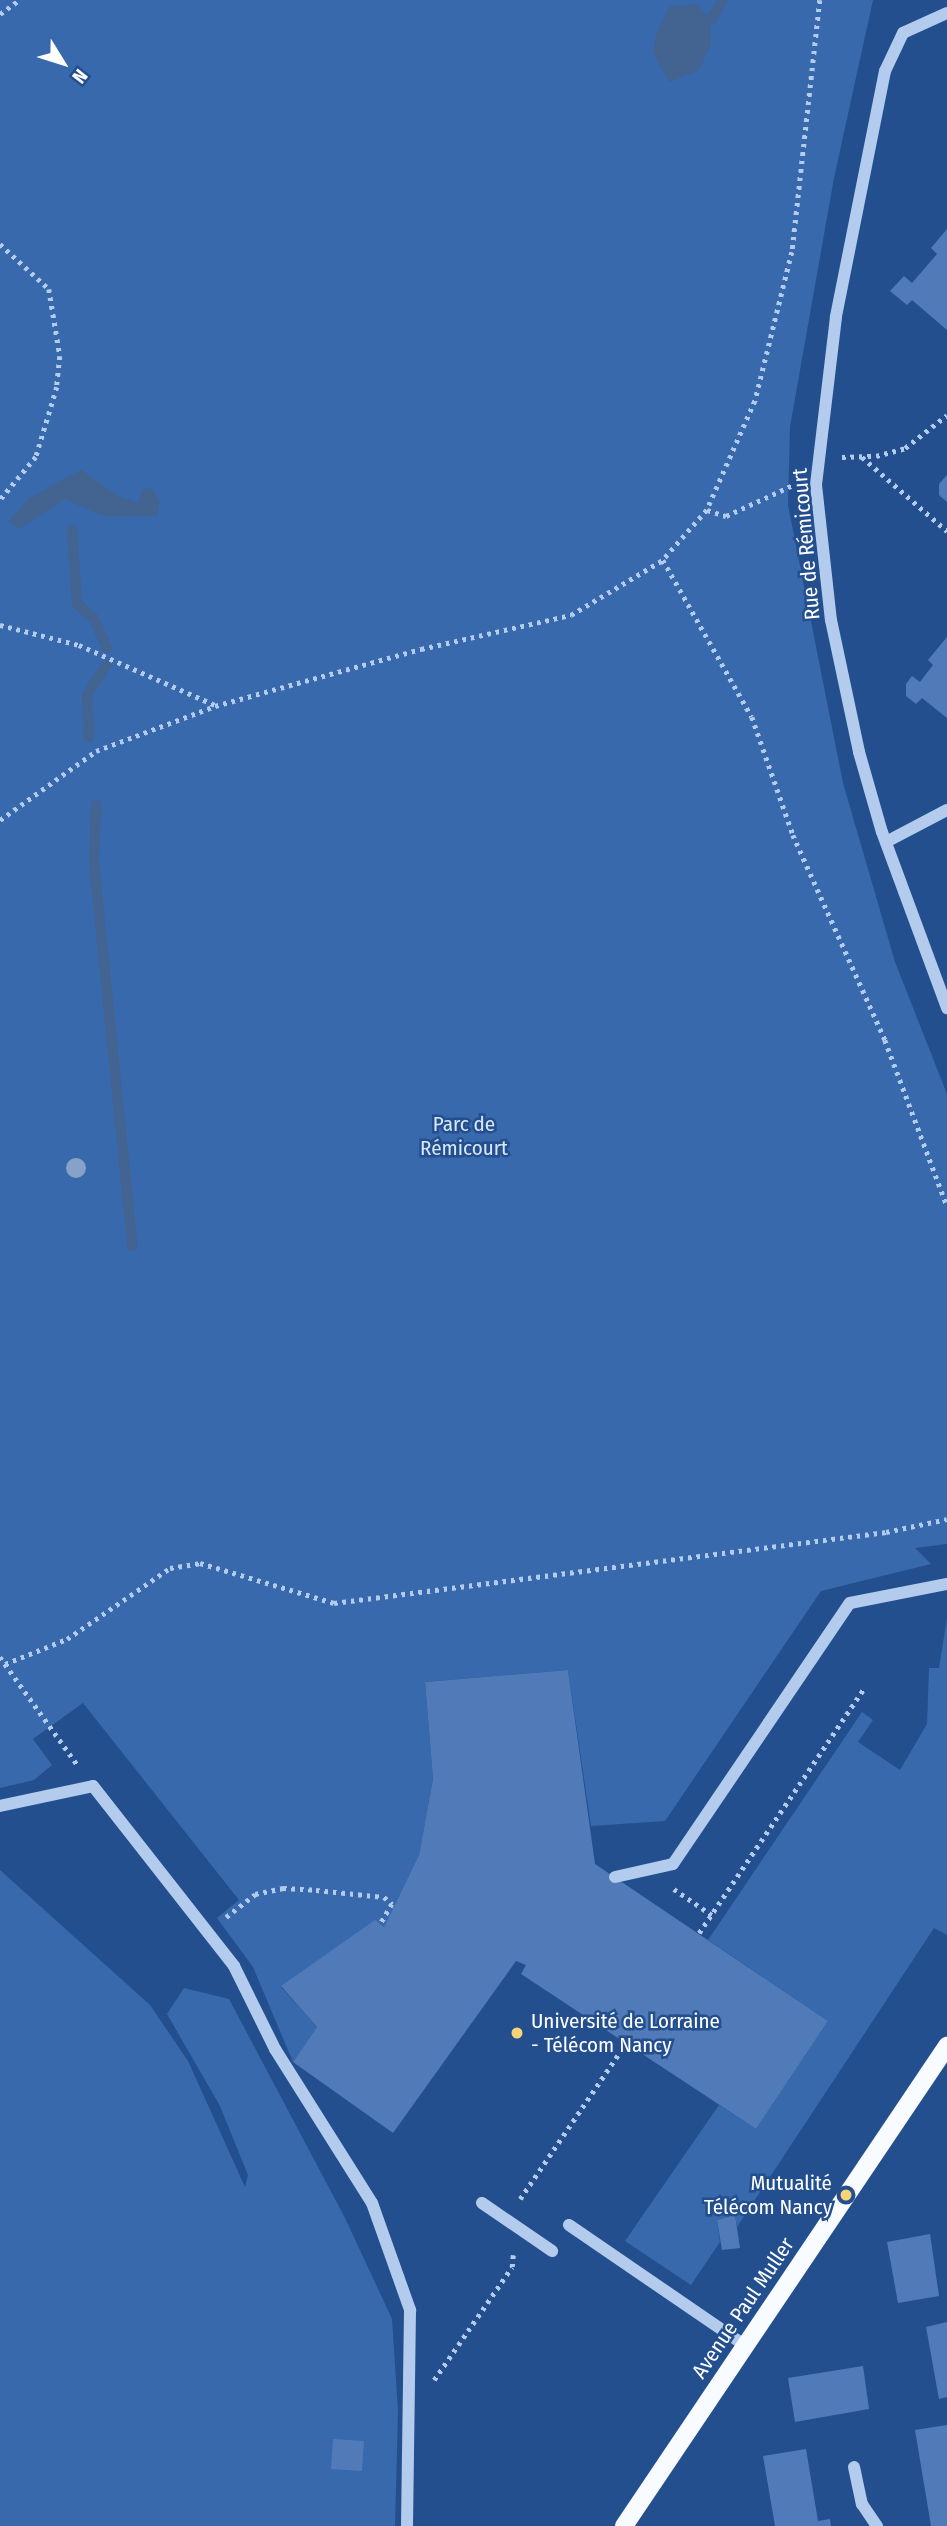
<!DOCTYPE html>
<meta charset="utf-8">
<style>
body{margin:0}
#map{position:relative;width:947px;height:2526px;overflow:hidden;background:#234f8f;font-family:"Fira Sans Condensed",sans-serif}
div>[style]{position:absolute}
[style*='--x']{left:calc(var(--x)*1px);top:calc(var(--y)*1px);width:calc(var(--w)*1px);rotate:calc(var(--a)*1deg)}
.green>*{inset:0;background:#3769ac}
.water>*{inset:0;background:#436391}
.stream>*{height:10px;margin:-5px;padding:0 5px;transform-origin:5px;border-radius:5px;background:#436391}
.building>*{inset:0;background:#507bb8}
.path>*{height:4.5px;margin-top:-2.25px;transform-origin:0;background:repeating-linear-gradient(90deg,#b3cbec 0 3.5px,transparent 0 8.5px)}
.minor>*{height:12px;margin:-6px;padding:0 6px;transform-origin:6px;border-radius:6px;background:#b3cbec}
.major>*{height:18px;margin:-9px;padding:0 9px;transform-origin:9px;border-radius:9px;background:#f8fbff}
.trees>*{width:20px;height:20px;margin:-10px;border-radius:50%;background:#87a2c9}
.dots>*{width:19px;height:19px;translate:-50% -50%;box-sizing:border-box;border:4px solid #234f8f;border-radius:50%}
span{translate:-50% -50%;white-space:nowrap;text-align:center;line-height:1.15;-webkit-text-stroke:5px #234f8f;paint-order:stroke}
.street-label{font-size:21px;color:#fff}
.park-label{font-size:21px;color:#d8e6f9}
.poi-label{font-size:21px;color:#fff}
.left{translate:0 -50%;text-align:left}
.right{translate:-100% -50%;text-align:right}
.north{position:absolute;left:28px;top:28px;width:70px;height:70px;-webkit-text-stroke:5px #234f8f;paint-order:stroke;rotate:128deg;font-size:19px;font-weight:700;line-height:28px;text-align:center;color:#fff}
.north::after{content:'';display:block;margin:auto;width:24px;height:32px;background:#fff;clip-path:polygon(50% 0,100% 100%,50% 72%,0 100%)}
</style>
<div id="map">
<div class="green">
<i style="clip-path:polygon(0 0,873px 0,834px 178px,790px 427px,788px 505px,843px 783px,895px 962px,947px 1094px,947px 1544px,915px 1548px,931px 1564px,821px 1591px,665px 1821px,591px 1826px,568px 1670px,425px 1682px,433px 1779px,419px 1855px,384px 1927px,375px 1921px,281px 1987px,317px 2027px,293px 2062px,253px 1967px,217px 1918px,239px 1900px,83px 1703px,33px 1739px,52px 1765px,34px 1780px,0 1788px)"></i>
<i style="clip-path:polygon(947px 1618px,947px 1935px,934px 1928px,737px 2227px,735px 2215px,717px 2220px,720px 2242px,691px 2285px,625px 2241px,719px 2105px,756px 2129px,828px 2021px,708px 1940px,862px 1712px,873px 1720px,858px 1742px,900px 1770px,927px 1724px,929px 1668px,939px 1668px)"></i>
<i style="clip-path:polygon(0 1870px,150px 2005px,188px 2061px,245px 2187px,248px 2175px,220px 2106px,167px 2014px,184px 1988px,229px 1999px,345px 2218px,392px 2319px,398px 2411px,395px 2526px,0 2526px)"></i>
</div>
<div class="water">
<i style="clip-path:polygon(696px 4px,711px 20px,711px 44px,699px 70px,669px 82px,653px 53px,656px 35px,669px 7px)"></i>
<i style="clip-path:polygon(81px 470px,118px 496px,138px 503px,142px 490px,151px 488px,160px 501px,157px 516px,103px 516px,65px 499px,19px 529px,9px 521px,29px 498px)"></i>
</div>
<div class="stream">
<i style="--x:711;--y:20;--w:23;--a:-59"></i>
<i style="--x:72;--y:530;--w:74;--a:86.1"></i>
<i style="--x:77;--y:604;--w:23;--a:41"></i>
<i style="--x:94;--y:619;--w:32;--a:66"></i>
<i style="--x:89;--y:737;--w:42;--a:-92.7"></i>
<i style="--x:87;--y:695;--w:35;--a:-57"></i>
<i style="--x:96;--y:805;--w:57;--a:92"></i>
<i style="--x:94;--y:862;--w:386;--a:84.3"></i>
</div>
<div class="building">
<i style="clip-path:polygon(947px 229px,947px 330px,912px 300px,907px 305px,890px 291px,904px 276px,912px 283px,937px 254px,931px 248px)"></i>
<i style="clip-path:polygon(947px 475px,947px 502px,939px 495px,939px 484px)"></i>
<i style="clip-path:polygon(947px 637px,947px 718px,922px 698px,916px 704px,906px 696px,906px 684px,912px 676px,920px 682px,933px 665px,928px 660px)"></i>
<i style="clip-path:polygon(568px 1670px,595px 1864px,828px 2021px,756px 2129px,521px 1974px,526px 1965px,516px 1961px,393px 2133px,293px 2062px,317px 2027px,281px 1986px,375px 1920px,384px 1927px,419px 1855px,433px 1779px,425px 1682px)"></i>
<i style="clip-path:polygon(735px 2215px,740px 2248px,722px 2250px,717px 2220px)"></i>
<i style="clip-path:polygon(930px 2234px,939px 2296px,898px 2303px,887px 2242px)"></i>
<i style="clip-path:polygon(947px 2322px,947px 2397px,939px 2399px,926px 2327px)"></i>
<i style="clip-path:polygon(863px 2366px,869px 2409px,795px 2422px,788px 2378px)"></i>
<i style="clip-path:polygon(947px 2425px,947px 2526px,931px 2526px,915px 2430px)"></i>
<i style="clip-path:polygon(333px 2439px,364px 2441px,362px 2471px,331px 2469px)"></i>
<i style="clip-path:polygon(806px 2449px,818px 2521px,830px 2519px,831px 2526px,775px 2526px,763px 2456px)"></i>
</div>
<div class="path">
<i style="--x:820;--y:0;--w:254;--a:96.3"></i>
<i style="--x:792;--y:252;--w:154;--a:103.9"></i>
<i style="--x:755;--y:401;--w:119;--a:113.8"></i>
<i style="--x:707;--y:510;--w:67;--a:131.3"></i>
<i style="--x:663;--y:560;--w:180;--a:60.5"></i>
<i style="--x:752;--y:717;--w:125;--a:70.8"></i>
<i style="--x:793;--y:835;--w:225;--a:65.8"></i>
<i style="--x:885;--y:1040;--w:177;--a:69.5"></i>
<i style="--x:0;--y:14;--w:24;--a:-36"></i>
<i style="--x:0;--y:244;--w:67;--a:42.6"></i>
<i style="--x:49;--y:289;--w:68;--a:80.7"></i>
<i style="--x:60;--y:356;--w:31;--a:96"></i>
<i style="--x:57;--y:387;--w:73;--a:106.7"></i>
<i style="--x:36;--y:457;--w:56;--a:129.9"></i>
<i style="--x:842;--y:457;--w:34;--a:-2"></i>
<i style="--x:876;--y:456;--w:30;--a:-15"></i>
<i style="--x:905;--y:448;--w:53;--a:-38.2"></i>
<i style="--x:862;--y:457;--w:113;--a:41"></i>
<i style="--x:707;--y:510;--w:20;--a:18"></i>
<i style="--x:726;--y:516;--w:72;--a:-24.8"></i>
<i style="--x:0;--y:625;--w:81;--a:14.2"></i>
<i style="--x:79;--y:645;--w:149;--a:23.8"></i>
<i style="--x:0;--y:820;--w:118;--a:-35.7"></i>
<i style="--x:96;--y:751;--w:127;--a:-20.7"></i>
<i style="--x:215;--y:706;--w:214;--a:-15.5"></i>
<i style="--x:421;--y:649;--w:154;--a:-12.8"></i>
<i style="--x:571;--y:615;--w:107;--a:-30.9"></i>
<i style="--x:0;--y:1657;--w:132;--a:54.3"></i>
<i style="--x:5;--y:1664;--w:67;--a:-22"></i>
<i style="--x:67;--y:1639;--w:125;--a:-34.6"></i>
<i style="--x:170;--y:1568;--w:30;--a:-9"></i>
<i style="--x:200;--y:1563;--w:140;--a:16.6"></i>
<i style="--x:334;--y:1603;--w:557;--a:-7.33"></i>
<i style="--x:886;--y:1532;--w:62;--a:-12"></i>
<i style="--x:674;--y:1889;--w:46;--a:34.4"></i>
<i style="--x:226;--y:1917;--w:37;--a:-38"></i>
<i style="--x:255;--y:1894;--w:29;--a:-12"></i>
<i style="--x:283;--y:1888;--w:33;--a:3"></i>
<i style="--x:316;--y:1890;--w:68;--a:5.9"></i>
<i style="--x:384;--y:1897;--w:11;--a:41"></i>
<i style="--x:392;--y:1904;--w:24;--a:120"></i>
<i style="--x:699;--y:1933;--w:297;--a:-56"></i>
<i style="--x:520;--y:2199;--w:189;--a:-55.8"></i>
<i style="--x:434;--y:2380;--w:137;--a:-55.4"></i>
<i style="--x:512;--y:2267;--w:12;--a:-85"></i>
</div>
<div class="minor">
<i style="--x:947;--y:13;--w:48;--a:155.6"></i>
<i style="--x:903;--y:33;--w:42;--a:115.3"></i>
<i style="--x:885;--y:71;--w:251;--a:101.3"></i>
<i style="--x:836;--y:317;--w:169;--a:96.8"></i>
<i style="--x:816;--y:485;--w:136;--a:83.7"></i>
<i style="--x:831;--y:620;--w:135;--a:78"></i>
<i style="--x:859;--y:752;--w:83;--a:74"></i>
<i style="--x:882;--y:832;--w:188;--a:69.7"></i>
<i style="--x:886;--y:842;--w:69;--a:-27.7"></i>
<i style="--x:0;--y:1806;--w:95;--a:-12.1"></i>
<i style="--x:93;--y:1786;--w:229;--a:51.9"></i>
<i style="--x:234;--y:1966;--w:93;--a:63.7"></i>
<i style="--x:275;--y:2049;--w:182;--a:57.8"></i>
<i style="--x:372;--y:2203;--w:114;--a:70.4"></i>
<i style="--x:410;--y:2310;--w:216;--a:90.8"></i>
<i style="--x:615;--y:1877;--w:59;--a:-12.6"></i>
<i style="--x:673;--y:1864;--w:315;--a:-55.9"></i>
<i style="--x:850;--y:1603;--w:99;--a:-11.1"></i>
<i style="--x:482;--y:2203;--w:85;--a:34.4"></i>
<i style="--x:569;--y:2225;--w:214;--a:34.4"></i>
<i style="--x:854;--y:2467;--w:38;--a:78"></i>
<i style="--x:862;--y:2504;--w:27;--a:56"></i>
</div>
<div class="major">
<i style="--x:624;--y:2526;--w:579;--a:-56.06"></i>
</div>
<div class="trees">
<i style="left:76px;top:1168px"></i>
</div>
<div class="dots">
<i style="left:517px;top:2033px;background:#f7d576"></i>
<i style="left:846px;top:2195px;background:#f7d576"></i>
</div>
<div class="street-label">
<span style="left:806px;top:544px;rotate:-95deg">Rue de Rémicourt</span>
<span style="left:743px;top:2308px;rotate:-56deg">Avenue Paul Muller</span>
</div>
<div class="park-label">
<span style="left:464px;top:1136px">Parc de<br>Rémicourt</span>
</div>
<div class="poi-label">
<span class="left" style="left:531px;top:2033px">Université de Lorraine<br>- Télécom Nancy</span>
<span class="right" style="left:832px;top:2195px">Mutualité<br>Télécom Nancy</span>
</div>
<div class="north">N</div>
</div>
